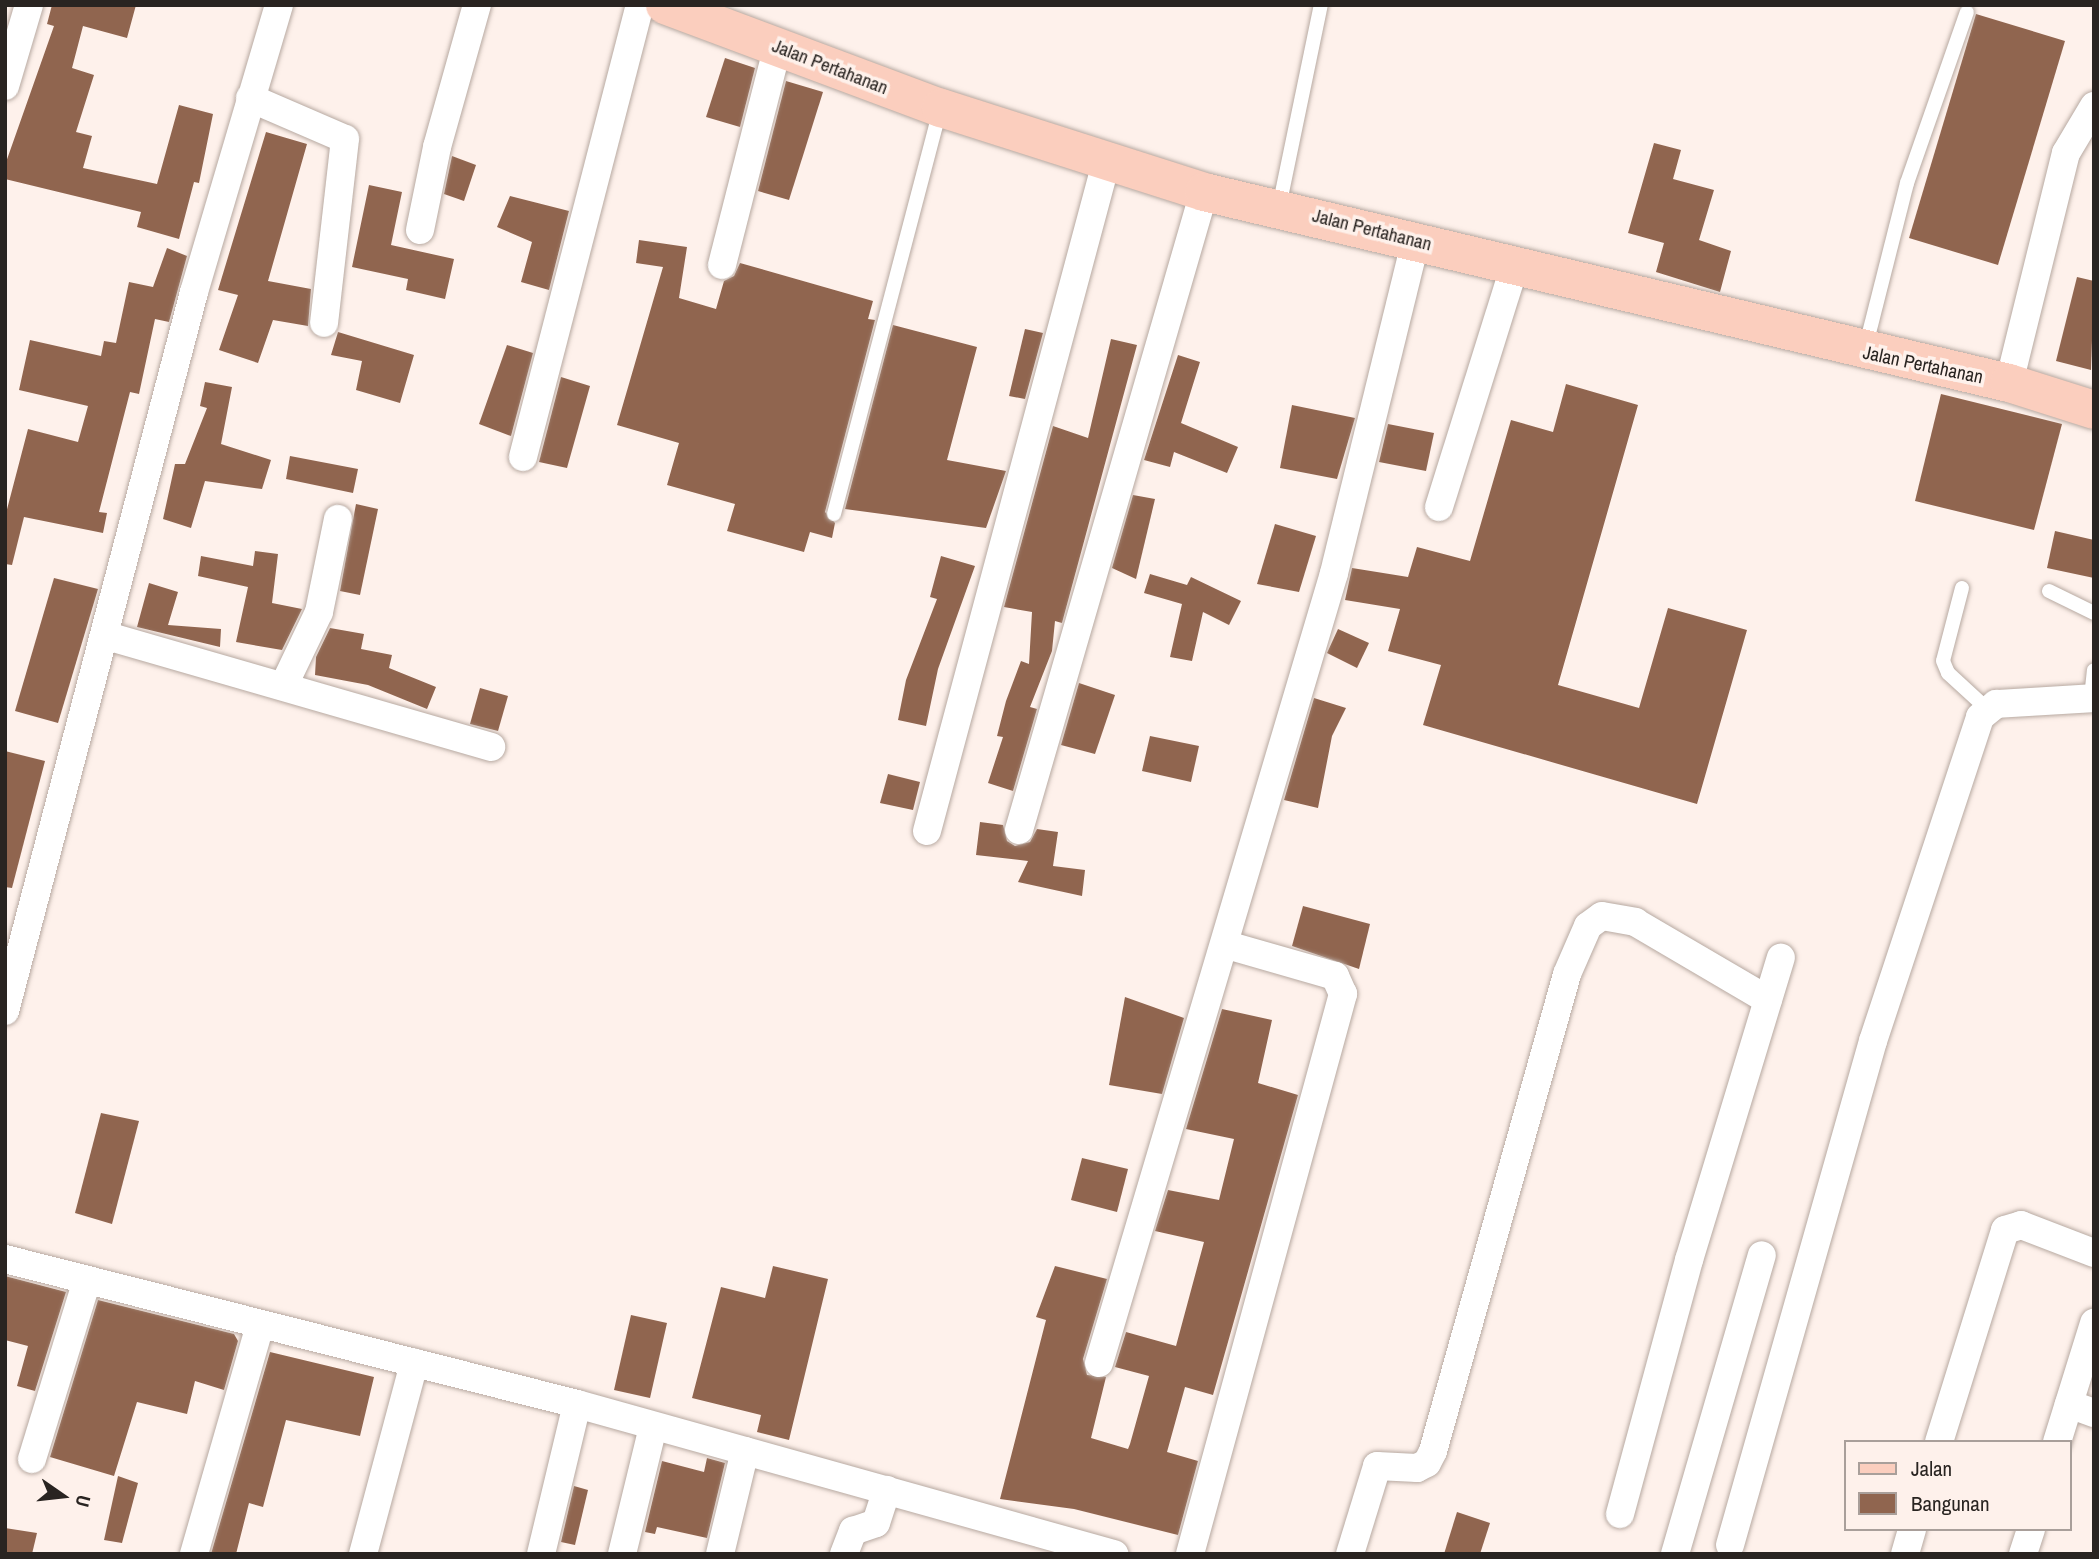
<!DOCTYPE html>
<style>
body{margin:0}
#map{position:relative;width:2099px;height:1559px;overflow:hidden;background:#fef1eb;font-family:"Archivo Narrow",sans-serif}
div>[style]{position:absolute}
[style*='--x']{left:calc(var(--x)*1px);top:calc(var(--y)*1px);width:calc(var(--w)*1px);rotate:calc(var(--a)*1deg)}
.building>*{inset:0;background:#90654f}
.roads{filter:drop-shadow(0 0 2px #b7a9a1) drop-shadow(0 0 2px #b7a9a1)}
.lane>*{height:14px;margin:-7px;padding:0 7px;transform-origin:7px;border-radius:7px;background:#fff}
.street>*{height:28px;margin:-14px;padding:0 14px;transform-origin:14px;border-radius:14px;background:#fff}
.primary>*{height:38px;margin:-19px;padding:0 19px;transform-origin:19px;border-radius:19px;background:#fbcebe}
span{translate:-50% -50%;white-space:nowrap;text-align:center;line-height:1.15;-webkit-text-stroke:7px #fef1eb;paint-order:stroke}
.street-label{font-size:19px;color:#292421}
.frame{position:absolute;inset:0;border:7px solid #292421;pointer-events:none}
.legend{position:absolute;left:1844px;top:1440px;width:228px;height:91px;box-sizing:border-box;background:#fef1eb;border:2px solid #a99f9a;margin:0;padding:9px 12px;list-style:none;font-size:21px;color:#292421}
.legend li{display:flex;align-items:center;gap:14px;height:35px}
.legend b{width:35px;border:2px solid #a99f9a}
.north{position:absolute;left:28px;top:1461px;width:70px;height:70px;-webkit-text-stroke:5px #fef1eb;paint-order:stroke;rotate:104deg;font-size:19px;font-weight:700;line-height:28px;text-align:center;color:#292421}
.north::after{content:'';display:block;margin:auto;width:24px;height:32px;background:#292421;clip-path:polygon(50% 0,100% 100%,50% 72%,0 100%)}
</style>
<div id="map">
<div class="building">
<i style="clip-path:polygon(52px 5px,136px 5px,127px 38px,83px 26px,72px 68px,94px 75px,76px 132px,92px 136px,83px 168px,157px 184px,179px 105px,213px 114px,199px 183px,194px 182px,179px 239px,137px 227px,141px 212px,5px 179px,5px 165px,54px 26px,47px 24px)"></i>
<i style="clip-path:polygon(1976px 14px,2065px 41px,1998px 265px,1909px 238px)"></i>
<i style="clip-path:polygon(725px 58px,755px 68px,740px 127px,706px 117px)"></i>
<i style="clip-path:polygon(786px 81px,823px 92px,789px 200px,758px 191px)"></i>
<i style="clip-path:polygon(266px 132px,307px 144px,268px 281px,311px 289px,308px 326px,273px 320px,258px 363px,219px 350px,238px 295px,218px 290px)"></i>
<i style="clip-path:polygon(1654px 143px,1681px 150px,1673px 179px,1714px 190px,1699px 240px,1731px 251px,1720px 292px,1656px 272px,1664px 243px,1628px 233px)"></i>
<i style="clip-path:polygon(452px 156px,476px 165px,464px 201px,444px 194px)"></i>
<i style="clip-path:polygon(369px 185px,402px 192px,391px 245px,454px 259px,445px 299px,406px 290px,408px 279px,352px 267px)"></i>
<i style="clip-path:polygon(510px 196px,569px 211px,549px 290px,521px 282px,532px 242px,497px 227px)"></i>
<i style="clip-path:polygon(639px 240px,687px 247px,679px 298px,716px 309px,724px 281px,734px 276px,740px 263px,873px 301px,868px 319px,875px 320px,825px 512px,835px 523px,832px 538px,810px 532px,804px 552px,727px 531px,735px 504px,667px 485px,679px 443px,617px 425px,663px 267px,636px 263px)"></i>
<i style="clip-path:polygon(167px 248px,187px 256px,169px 322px,155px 319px,139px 394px,130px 392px,99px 512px,107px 513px,103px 533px,24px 517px,12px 565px,5px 564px,5px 517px,28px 429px,78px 442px,88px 406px,19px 390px,30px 340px,101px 356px,104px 341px,116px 343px,129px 282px,153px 287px)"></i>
<i style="clip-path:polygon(2077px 277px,2094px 281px,2091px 370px,2056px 361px)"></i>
<i style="clip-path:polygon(893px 325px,977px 347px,947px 460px,1006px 471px,986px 528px,845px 509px)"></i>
<i style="clip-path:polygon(1025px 329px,1043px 333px,1025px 399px,1009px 396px)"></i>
<i style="clip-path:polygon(338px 332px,414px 355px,400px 403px,356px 390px,362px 361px,331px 355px)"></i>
<i style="clip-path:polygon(1111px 339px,1137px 345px,1062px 623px,1055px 621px,1052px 651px,1030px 707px,1037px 709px,1013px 791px,988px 783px,1003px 737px,997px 736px,1006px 701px,1021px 661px,1029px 664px,1032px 612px,1004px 607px,1053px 426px,1088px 438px)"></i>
<i style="clip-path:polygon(507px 345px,533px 353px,511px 436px,479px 424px)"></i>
<i style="clip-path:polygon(1178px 355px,1200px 362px,1181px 423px,1238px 447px,1227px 473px,1174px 452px,1170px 467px,1144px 460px)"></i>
<i style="clip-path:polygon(561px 377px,590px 386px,567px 468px,539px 462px)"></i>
<i style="clip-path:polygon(205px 382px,232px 387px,221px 444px,271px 460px,262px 489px,205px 481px,191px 528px,163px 519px,175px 464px,185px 464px,207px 408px,200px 406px)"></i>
<i style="clip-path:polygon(1566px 384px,1638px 405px,1558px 685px,1639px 708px,1668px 608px,1747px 630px,1697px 804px,1423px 725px,1441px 665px,1388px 651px,1400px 609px,1345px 600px,1352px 568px,1408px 577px,1417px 547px,1470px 561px,1511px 420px,1553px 432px)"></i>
<i style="clip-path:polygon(1941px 394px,2062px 424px,2034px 530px,1915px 501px)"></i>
<i style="clip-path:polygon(1292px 405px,1355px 418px,1337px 479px,1280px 468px)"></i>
<i style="clip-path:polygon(1388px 424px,1434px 433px,1426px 471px,1379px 462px)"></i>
<i style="clip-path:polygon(290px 456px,358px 469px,353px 493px,286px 479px)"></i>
<i style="clip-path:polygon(1133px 495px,1155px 499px,1136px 579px,1112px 568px)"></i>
<i style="clip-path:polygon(356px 504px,378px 509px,360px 595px,340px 591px)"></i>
<i style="clip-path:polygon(1275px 524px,1316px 536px,1299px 592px,1257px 584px)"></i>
<i style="clip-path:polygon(2055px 531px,2094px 540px,2094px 578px,2047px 568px)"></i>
<i style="clip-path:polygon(255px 551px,278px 554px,272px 603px,302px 609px,282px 650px,236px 642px,248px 587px,198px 576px,201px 556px,253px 566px)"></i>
<i style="clip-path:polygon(941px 556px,975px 566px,938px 669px,926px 726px,898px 720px,906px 680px,937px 599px,930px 597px)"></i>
<i style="clip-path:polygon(1150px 574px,1187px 585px,1191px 577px,1241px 601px,1229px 625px,1203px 612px,1192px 661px,1170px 657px,1182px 604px,1144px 593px)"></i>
<i style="clip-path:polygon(54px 578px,98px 589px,58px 723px,15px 711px)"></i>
<i style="clip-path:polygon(149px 583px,178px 592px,168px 625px,221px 629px,220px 647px,137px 627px)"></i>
<i style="clip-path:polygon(330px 628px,364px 634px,361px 649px,392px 655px,389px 668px,436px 687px,427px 709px,368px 685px,315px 675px,316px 657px)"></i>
<i style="clip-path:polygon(1338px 629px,1369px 643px,1357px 668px,1327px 653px)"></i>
<i style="clip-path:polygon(1079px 683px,1115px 695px,1095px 754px,1061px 745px)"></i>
<i style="clip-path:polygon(480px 688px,508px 696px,498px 731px,470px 724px)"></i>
<i style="clip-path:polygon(1314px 698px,1346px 708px,1332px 736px,1318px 808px,1284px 800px)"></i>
<i style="clip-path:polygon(1150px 736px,1199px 746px,1191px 782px,1142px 771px)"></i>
<i style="clip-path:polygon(5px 751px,45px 761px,12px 888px,5px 887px)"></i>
<i style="clip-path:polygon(888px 774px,920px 782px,913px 810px,880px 803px)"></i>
<i style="clip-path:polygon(980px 822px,1003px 825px,1007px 841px,1015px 846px,1030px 842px,1037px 829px,1058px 832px,1053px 866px,1085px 870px,1082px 896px,1018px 882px,1028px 861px,976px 855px)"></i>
<i style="clip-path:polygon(1303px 906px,1370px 924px,1359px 969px,1292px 946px)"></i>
<i style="clip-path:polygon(1125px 997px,1184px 1018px,1162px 1094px,1109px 1085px)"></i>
<i style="clip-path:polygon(1222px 1009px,1272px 1020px,1258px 1083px,1298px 1095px,1213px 1395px,1185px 1387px,1167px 1452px,1198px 1461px,1178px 1535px,1074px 1509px,1000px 1499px,1046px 1320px,1036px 1317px,1055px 1266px,1107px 1279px,1083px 1359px,1087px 1375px,1106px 1377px,1091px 1438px,1128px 1449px,1130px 1444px,1149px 1376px,1115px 1367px,1126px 1332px,1176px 1346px,1204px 1242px,1155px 1231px,1168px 1190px,1219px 1200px,1234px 1139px,1186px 1129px)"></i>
<i style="clip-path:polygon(101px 1113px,139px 1121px,112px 1224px,75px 1213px)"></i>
<i style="clip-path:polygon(1082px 1158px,1128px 1169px,1117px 1212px,1071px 1200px)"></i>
<i style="clip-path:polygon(773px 1266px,828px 1279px,789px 1440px,757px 1432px,761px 1415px,692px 1398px,721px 1287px,765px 1298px)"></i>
<i style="clip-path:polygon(5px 1276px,66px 1292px,35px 1391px,17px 1386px,28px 1346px,5px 1340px)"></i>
<i style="clip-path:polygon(98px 1300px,234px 1334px,238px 1341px,224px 1390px,195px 1381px,187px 1414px,137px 1402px,114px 1476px,50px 1457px)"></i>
<i style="clip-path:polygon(631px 1315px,667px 1323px,650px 1398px,614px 1390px)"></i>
<i style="clip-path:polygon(270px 1352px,374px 1377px,360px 1436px,286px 1420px,263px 1507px,249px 1503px,236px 1554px,211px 1554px)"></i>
<i style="clip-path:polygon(707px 1458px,725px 1463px,707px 1538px,657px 1527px,655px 1534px,645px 1532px,662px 1461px,704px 1472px)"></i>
<i style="clip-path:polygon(118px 1476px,138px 1483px,122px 1543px,104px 1540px)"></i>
<i style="clip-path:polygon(574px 1486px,588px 1490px,575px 1545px,561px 1542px)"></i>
<i style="clip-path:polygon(1457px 1512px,1490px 1523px,1480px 1554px,1444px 1554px)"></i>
<i style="clip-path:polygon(5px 1528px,37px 1533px,32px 1554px,5px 1554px)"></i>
</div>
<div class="roads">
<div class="lane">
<i style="--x:1279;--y:207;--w:206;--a:-78.3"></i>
<i style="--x:1865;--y:349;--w:171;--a:-75.8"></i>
<i style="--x:1907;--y:183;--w:181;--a:-70.7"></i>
<i style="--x:834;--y:514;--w:418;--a:-75.3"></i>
<i style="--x:1962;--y:588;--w:75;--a:104.6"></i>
<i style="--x:1943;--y:661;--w:13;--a:67"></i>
<i style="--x:1948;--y:673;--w:52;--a:42.6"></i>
<i style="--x:2049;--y:591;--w:50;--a:26.1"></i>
<i style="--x:2091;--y:698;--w:28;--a:-84"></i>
</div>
<div class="street">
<i style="--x:5;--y:86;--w:84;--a:-73.5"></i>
<i style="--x:250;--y:98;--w:103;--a:23.3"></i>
<i style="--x:345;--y:139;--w:185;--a:96.5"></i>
<i style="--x:420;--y:230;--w:85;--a:-78.4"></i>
<i style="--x:437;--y:147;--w:148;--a:-74.3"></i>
<i style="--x:722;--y:265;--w:226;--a:-75.7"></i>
<i style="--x:2009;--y:383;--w:237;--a:-76.1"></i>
<i style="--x:2066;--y:153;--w:55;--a:-59.2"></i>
<i style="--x:523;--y:457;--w:467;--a:-75.5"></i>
<i style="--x:1439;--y:507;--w:250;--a:-72.6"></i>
<i style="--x:107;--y:636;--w:400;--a:16.1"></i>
<i style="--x:284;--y:685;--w:81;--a:-64.4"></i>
<i style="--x:319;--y:612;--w:95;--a:-78.5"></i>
<i style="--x:1019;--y:830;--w:664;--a:-73.83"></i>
<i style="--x:927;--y:831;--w:696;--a:-75"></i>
<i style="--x:5;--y:1011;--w:743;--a:-75.27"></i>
<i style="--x:194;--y:292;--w:299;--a:-73.5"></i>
<i style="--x:5;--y:1259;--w:590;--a:14.22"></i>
<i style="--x:577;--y:1404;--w:558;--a:15.61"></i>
<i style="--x:1099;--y:1363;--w:824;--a:-73.43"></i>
<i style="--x:1334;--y:573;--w:343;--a:-76.2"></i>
<i style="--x:2069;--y:1404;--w:27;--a:20"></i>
<i style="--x:1939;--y:1442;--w:222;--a:-72.7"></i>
<i style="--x:2005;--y:1230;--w:17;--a:-17"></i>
<i style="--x:2021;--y:1225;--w:78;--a:21"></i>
<i style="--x:2057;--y:1442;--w:125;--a:-72.7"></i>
<i style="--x:32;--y:1459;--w:187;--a:-72.9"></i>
<i style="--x:1620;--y:1514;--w:263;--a:-74.8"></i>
<i style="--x:1689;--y:1260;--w:316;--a:-73.1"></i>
<i style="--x:1730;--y:1545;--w:524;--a:-74.16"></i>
<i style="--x:1873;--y:1041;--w:341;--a:-71.7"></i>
<i style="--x:1980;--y:717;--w:21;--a:-39"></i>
<i style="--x:1996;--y:704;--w:98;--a:-3.5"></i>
<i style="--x:194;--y:1554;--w:238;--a:-73.9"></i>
<i style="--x:363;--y:1554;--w:198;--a:-75"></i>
<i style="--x:541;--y:1554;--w:154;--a:-76.5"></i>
<i style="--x:622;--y:1554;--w:131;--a:-76.3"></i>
<i style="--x:720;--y:1554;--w:106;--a:-76.4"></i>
<i style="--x:844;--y:1554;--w:25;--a:-69"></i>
<i style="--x:853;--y:1531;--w:24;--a:-19"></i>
<i style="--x:876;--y:1523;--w:35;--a:-72"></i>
<i style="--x:1190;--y:1554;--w:581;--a:-74.72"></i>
<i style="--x:1343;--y:994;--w:20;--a:-114"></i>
<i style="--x:1335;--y:976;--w:112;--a:-164"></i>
<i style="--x:1350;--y:1554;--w:92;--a:-72.9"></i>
<i style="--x:1377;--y:1466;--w:40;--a:2.9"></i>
<i style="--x:1417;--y:1468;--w:11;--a:-27"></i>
<i style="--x:1427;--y:1463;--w:13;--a:-63"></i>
<i style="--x:1433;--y:1451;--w:495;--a:-74.3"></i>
<i style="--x:1567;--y:974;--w:52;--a:-66.4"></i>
<i style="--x:1588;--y:926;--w:17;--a:-36"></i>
<i style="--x:1602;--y:916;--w:34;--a:10"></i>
<i style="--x:1635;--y:922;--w:154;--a:30.4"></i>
<i style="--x:1675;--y:1554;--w:311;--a:-73.8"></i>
<i style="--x:1905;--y:1554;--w:26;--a:-74"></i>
<i style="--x:2023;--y:1554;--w:26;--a:-72"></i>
</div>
<div class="primary">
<i style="--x:665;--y:5;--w:295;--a:20.5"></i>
<i style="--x:941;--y:108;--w:276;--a:17.7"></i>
<i style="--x:1204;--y:192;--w:827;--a:13.35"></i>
<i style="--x:2009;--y:383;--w:89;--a:17.6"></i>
</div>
</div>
<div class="street-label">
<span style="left:830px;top:67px;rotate:21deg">Jalan Pertahanan</span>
<span style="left:1372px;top:230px;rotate:14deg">Jalan Pertahanan</span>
<span style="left:1923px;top:365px;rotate:12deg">Jalan Pertahanan</span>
</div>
<div class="frame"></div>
<ul class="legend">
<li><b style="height:9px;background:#fbcebe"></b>Jalan</li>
<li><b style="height:19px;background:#90654f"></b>Bangunan</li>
</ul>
<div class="north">U</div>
</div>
